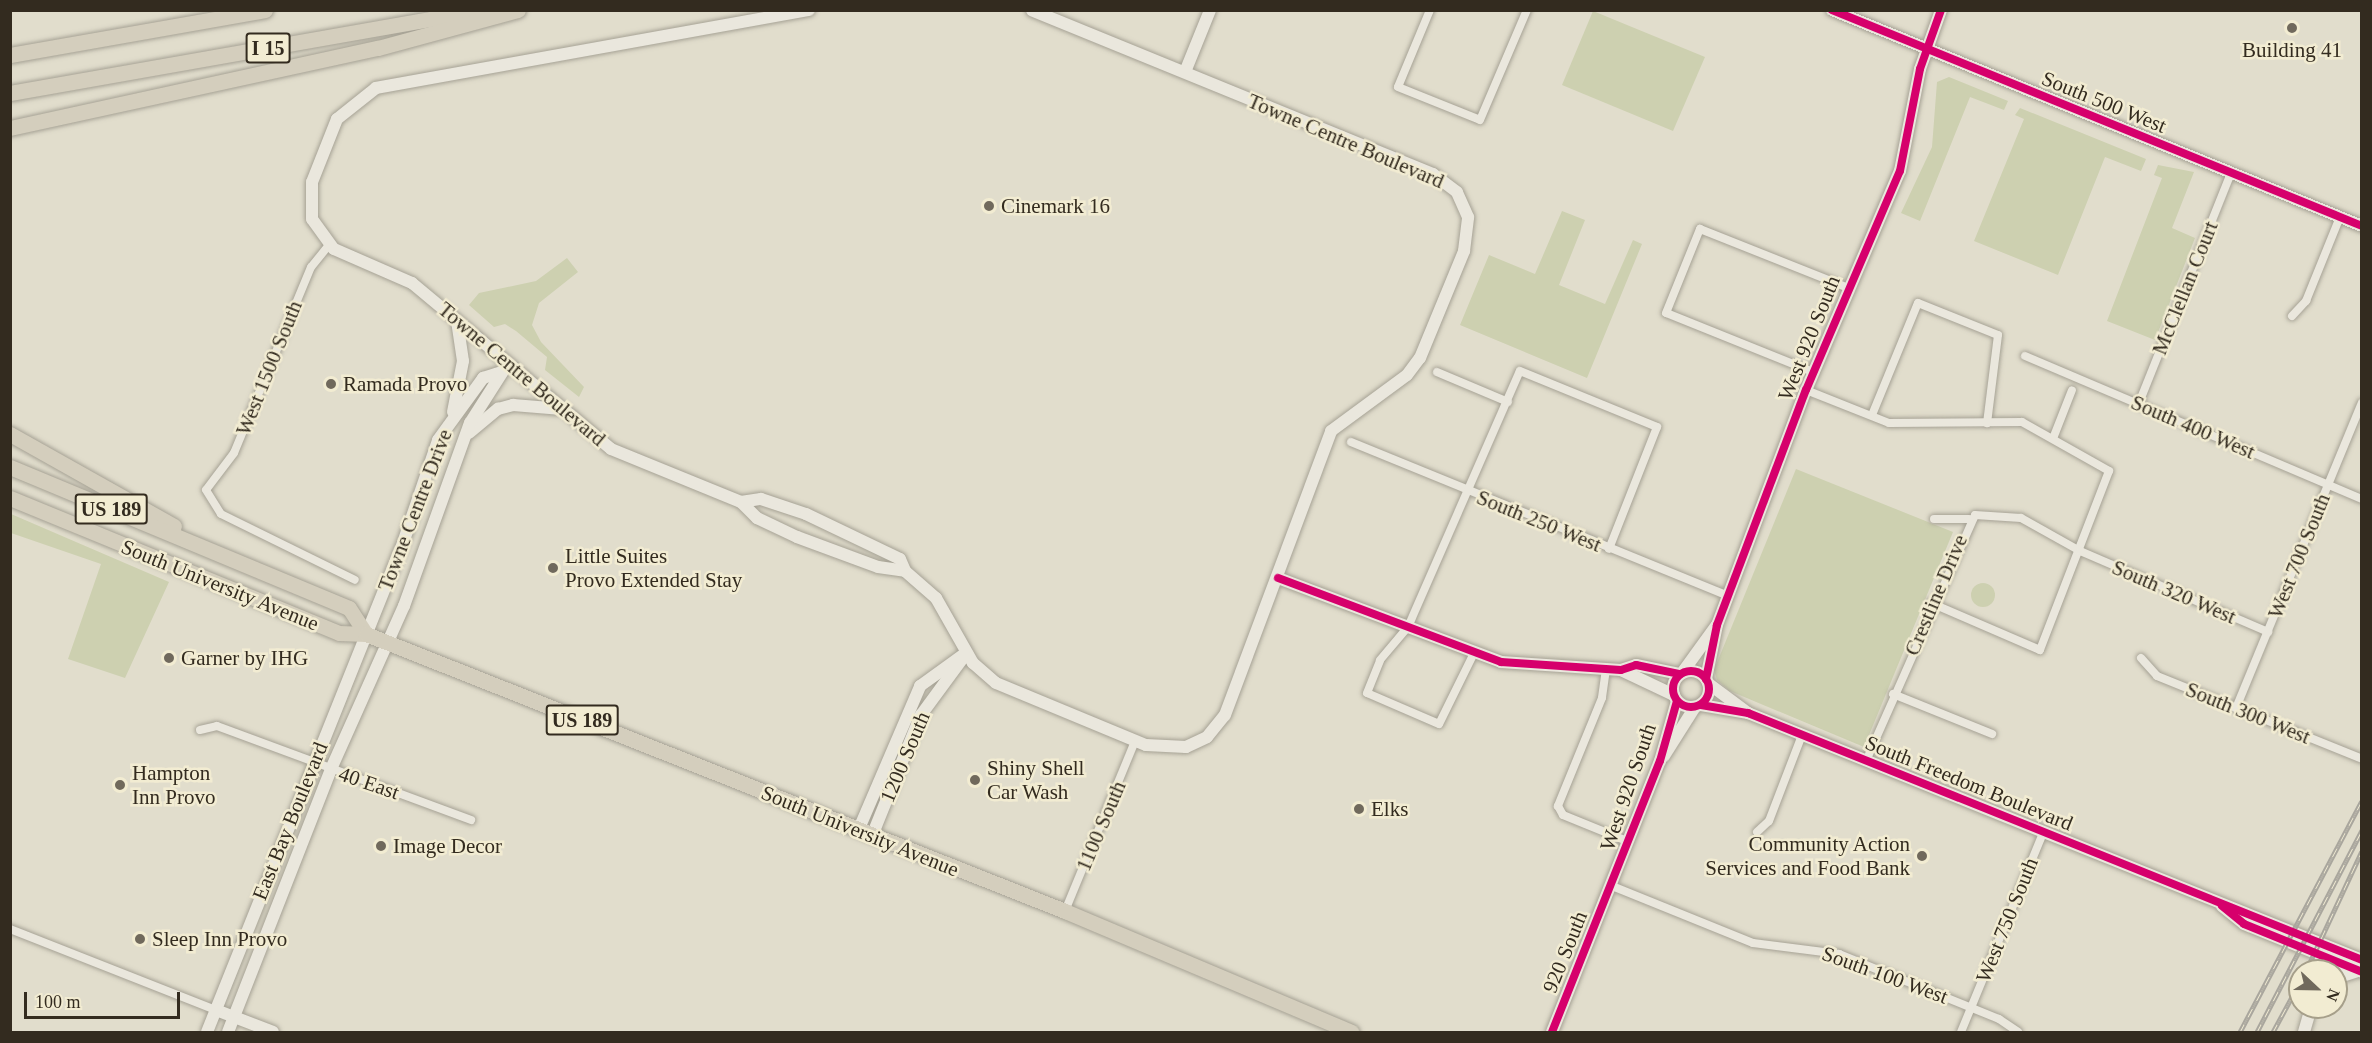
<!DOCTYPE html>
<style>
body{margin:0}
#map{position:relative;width:2372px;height:1043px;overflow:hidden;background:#e1ddcc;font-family:Georgia,serif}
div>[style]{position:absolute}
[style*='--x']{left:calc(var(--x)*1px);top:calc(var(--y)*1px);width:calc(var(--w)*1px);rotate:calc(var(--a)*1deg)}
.green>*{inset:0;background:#cdd0b0}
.round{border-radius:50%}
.roads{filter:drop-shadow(0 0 2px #a6a295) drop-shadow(0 0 2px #a6a295)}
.street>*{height:8px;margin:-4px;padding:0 4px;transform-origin:4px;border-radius:4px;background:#eae7dd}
.secondary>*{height:12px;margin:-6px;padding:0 6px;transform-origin:6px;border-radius:6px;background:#eae7dd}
.secondary>.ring{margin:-6px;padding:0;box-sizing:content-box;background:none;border:12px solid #eae7dd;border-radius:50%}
.highway>*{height:15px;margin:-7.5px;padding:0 7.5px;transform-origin:7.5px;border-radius:7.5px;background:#d4cebd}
.rail>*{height:5px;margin-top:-2.5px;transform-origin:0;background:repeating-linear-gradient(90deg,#f2ecd2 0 9px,#a9a69d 0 18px);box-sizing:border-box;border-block:2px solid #a9a69d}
.cycleway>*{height:8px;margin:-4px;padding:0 4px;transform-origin:4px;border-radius:4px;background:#d6006c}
.cycleway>.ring{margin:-4px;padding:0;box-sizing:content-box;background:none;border:8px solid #d6006c;border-radius:50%}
.dots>*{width:16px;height:16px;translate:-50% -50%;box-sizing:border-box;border:3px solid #f2ecd2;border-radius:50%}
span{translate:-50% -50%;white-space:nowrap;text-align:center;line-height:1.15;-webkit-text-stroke:5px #f2ecd2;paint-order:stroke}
.shield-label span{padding:2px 4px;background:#f2ecd2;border:2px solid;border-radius:4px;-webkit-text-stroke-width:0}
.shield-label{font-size:20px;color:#332b1f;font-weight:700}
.poi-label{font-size:21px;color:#332b1f}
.left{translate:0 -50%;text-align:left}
.right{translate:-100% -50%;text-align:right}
.street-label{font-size:21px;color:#332b1f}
.frame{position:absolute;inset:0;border:12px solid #332b1f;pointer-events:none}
.north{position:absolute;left:2288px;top:959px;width:60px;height:60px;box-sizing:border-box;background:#f2ecd2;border:2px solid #a69f8a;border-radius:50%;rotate:112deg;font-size:16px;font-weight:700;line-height:24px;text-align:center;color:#332b1f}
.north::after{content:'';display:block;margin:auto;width:21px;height:27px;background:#70695c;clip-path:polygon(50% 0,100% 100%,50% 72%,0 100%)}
.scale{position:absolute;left:24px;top:992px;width:156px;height:27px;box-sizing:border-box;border:3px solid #332b1f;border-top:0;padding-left:8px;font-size:18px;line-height:21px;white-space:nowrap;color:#332b1f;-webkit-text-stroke:4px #f2ecd2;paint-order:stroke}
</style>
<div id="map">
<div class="green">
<i style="clip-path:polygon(1593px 11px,1705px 57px,1673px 131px,1562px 85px)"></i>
<i style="clip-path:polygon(1949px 77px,2008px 101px,2004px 110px,1970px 97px,1920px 221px,1901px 213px,1932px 147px,1937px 82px)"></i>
<i style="clip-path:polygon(2020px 108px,2146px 159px,2141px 171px,2105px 157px,2058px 275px,1974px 241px,2024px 119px,2015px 115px)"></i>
<i style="clip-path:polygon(2158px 165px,2194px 172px,2172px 228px,2195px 238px,2155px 340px,2107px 321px,2162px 178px,2154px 175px)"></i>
<i style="clip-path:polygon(1562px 211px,1585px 220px,1559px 285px,1605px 304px,1633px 240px,1642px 244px,1587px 378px,1460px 325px,1489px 255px,1535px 274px)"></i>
<i style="clip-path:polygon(567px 258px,578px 272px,539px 303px,532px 325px,541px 342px,584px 387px,579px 397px,545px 370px,547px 357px,516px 331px,505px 324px,494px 327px,469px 305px,479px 293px,536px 281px)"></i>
<i style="clip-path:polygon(1796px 469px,1953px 532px,1864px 747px,1730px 691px,1717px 680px,1714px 670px)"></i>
<i style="clip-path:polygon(11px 514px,169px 582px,125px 678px,68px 659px,101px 564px,11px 533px)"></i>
<i class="round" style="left:1971px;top:583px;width:24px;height:24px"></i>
</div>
<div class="roads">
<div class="street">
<i style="--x:1430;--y:10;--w:83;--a:112.6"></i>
<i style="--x:1398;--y:87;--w:88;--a:21.9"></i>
<i style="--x:1480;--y:120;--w:120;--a:-66.9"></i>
<i style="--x:329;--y:245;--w:28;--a:129"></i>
<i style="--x:311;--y:267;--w:201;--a:112.5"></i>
<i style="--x:234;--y:453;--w:46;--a:127.1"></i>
<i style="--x:206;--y:490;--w:28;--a:58"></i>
<i style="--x:221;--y:514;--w:149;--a:26.2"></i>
<i style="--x:2292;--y:316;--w:21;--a:-47"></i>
<i style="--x:2306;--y:301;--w:91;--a:-68"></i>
<i style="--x:2025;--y:356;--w:366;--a:23"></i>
<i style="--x:1437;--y:372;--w:77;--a:22.9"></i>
<i style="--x:1813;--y:372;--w:158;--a:-158.1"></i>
<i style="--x:1666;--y:313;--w:91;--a:-68"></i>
<i style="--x:1700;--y:229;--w:159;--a:21.7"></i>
<i style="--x:1806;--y:390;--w:89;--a:21.7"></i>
<i style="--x:1889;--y:423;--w:133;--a:-0.4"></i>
<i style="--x:2022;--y:422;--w:100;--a:29.4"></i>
<i style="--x:2109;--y:471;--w:192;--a:111.1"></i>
<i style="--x:2040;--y:650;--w:119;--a:-156.7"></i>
<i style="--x:2139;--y:403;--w:248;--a:-68.2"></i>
<i style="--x:1872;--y:415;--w:121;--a:-67.7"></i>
<i style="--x:1918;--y:303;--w:86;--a:21.8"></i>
<i style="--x:1998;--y:335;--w:89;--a:97.1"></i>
<i style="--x:2054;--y:436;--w:49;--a:-68.6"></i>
<i style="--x:1351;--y:442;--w:407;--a:22.2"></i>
<i style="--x:1934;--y:519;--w:35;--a:0"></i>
<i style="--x:1474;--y:653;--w:79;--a:116.2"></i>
<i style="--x:1439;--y:724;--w:78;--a:-156.7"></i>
<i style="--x:1367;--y:693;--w:35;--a:-68"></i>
<i style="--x:1380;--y:660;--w:43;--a:-49.7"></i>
<i style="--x:1408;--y:627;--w:279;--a:-66.4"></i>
<i style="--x:1520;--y:371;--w:148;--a:22.2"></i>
<i style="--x:1657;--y:427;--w:131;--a:111.5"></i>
<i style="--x:2141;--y:658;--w:24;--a:48"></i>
<i style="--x:2157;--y:676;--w:221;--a:22"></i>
<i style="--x:1606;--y:669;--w:29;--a:98"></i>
<i style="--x:1602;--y:698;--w:117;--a:112.2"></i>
<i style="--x:1558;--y:806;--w:10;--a:61"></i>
<i style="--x:1563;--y:815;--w:71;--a:22.2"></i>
<i style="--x:1893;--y:694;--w:107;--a:22"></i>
<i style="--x:2236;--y:708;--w:330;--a:-67.6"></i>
<i style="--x:200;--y:730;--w:17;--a:-13"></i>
<i style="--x:217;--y:726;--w:271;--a:20.3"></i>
<i style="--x:1866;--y:761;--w:269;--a:-66.1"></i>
<i style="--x:1975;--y:515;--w:46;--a:3.7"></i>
<i style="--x:2021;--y:518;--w:68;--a:29.2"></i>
<i style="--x:2080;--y:551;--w:205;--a:23.3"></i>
<i style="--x:1757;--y:832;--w:16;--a:-43"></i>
<i style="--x:1769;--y:821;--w:92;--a:-69"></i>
<i style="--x:1612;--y:886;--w:152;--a:22"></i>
<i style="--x:1753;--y:943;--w:87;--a:7.3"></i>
<i style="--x:1839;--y:954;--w:173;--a:22.1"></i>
<i style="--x:1999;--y:1019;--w:23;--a:34"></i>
<i style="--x:1065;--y:911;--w:184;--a:-67.6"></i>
<i style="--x:10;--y:929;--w:221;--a:21.5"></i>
<i style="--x:1961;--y:1032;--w:215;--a:-67.6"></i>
</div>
<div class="secondary">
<i style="--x:809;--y:10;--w:440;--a:169.8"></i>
<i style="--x:376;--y:88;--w:50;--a:141.5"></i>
<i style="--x:337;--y:119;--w:68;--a:111.6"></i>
<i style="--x:312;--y:182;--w:37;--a:90"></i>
<i style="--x:312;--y:219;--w:37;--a:54"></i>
<i style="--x:334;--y:249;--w:85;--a:23.6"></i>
<i style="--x:412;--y:283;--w:259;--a:39.8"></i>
<i style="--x:611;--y:449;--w:140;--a:22.2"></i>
<i style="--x:741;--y:502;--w:20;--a:-9"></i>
<i style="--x:761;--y:499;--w:47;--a:18.4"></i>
<i style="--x:806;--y:514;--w:104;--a:25.6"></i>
<i style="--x:900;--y:559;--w:13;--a:67"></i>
<i style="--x:905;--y:571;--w:41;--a:41.1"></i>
<i style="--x:936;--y:598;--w:75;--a:60.4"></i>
<i style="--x:973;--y:663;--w:30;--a:41"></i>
<i style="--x:996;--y:683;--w:162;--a:22.5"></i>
<i style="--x:1146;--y:745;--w:40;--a:2.9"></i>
<i style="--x:1186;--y:747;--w:23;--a:-25"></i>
<i style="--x:1207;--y:737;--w:28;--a:-51"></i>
<i style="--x:1225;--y:715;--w:303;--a:-69.5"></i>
<i style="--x:1331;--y:431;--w:94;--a:-36.4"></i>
<i style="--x:1407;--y:375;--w:21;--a:-53"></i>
<i style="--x:1420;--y:358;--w:116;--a:-67.6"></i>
<i style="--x:1464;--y:251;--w:34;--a:-83"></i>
<i style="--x:1468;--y:217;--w:27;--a:-114"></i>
<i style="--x:1457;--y:192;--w:30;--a:-143"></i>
<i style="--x:1433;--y:174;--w:433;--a:-157.8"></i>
<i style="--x:1832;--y:10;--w:572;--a:22.17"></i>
<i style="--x:1185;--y:72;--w:67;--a:-68"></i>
<i style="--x:453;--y:412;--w:52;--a:-78.9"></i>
<i style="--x:463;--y:361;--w:40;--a:-98.5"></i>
<i style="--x:469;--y:433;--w:38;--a:-40"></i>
<i style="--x:498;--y:409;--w:16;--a:-15"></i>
<i style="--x:513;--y:405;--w:49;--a:4.7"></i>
<i style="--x:741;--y:502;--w:23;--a:45"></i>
<i style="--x:757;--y:518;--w:44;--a:25.4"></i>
<i style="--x:797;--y:537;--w:86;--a:20.3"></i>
<i style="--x:878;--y:567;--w:27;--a:8"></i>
<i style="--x:1278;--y:578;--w:238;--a:20.6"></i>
<i style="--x:1501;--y:662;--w:120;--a:3.8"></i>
<i style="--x:1621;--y:670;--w:16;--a:-18"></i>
<i style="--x:1636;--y:665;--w:45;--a:11.6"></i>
<i style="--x:1621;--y:670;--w:59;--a:25.3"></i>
<i class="ring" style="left:1673px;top:671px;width:24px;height:24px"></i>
<i style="--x:1682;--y:673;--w:58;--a:-54.1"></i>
<i style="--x:1706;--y:679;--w:55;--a:-78.5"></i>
<i style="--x:1717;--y:625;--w:251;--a:-69.3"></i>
<i style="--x:1806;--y:390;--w:238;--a:-66.8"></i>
<i style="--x:1900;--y:171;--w:104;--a:-78.9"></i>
<i style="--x:1920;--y:69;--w:63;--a:-70.4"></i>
<i style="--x:1709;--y:684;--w:49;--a:36.6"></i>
<i style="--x:1701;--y:705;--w:48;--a:9.7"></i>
<i style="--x:1748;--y:713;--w:662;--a:21.91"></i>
<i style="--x:1664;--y:756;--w:58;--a:-57.7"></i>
<i style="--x:858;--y:831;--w:158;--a:-66.8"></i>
<i style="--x:920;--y:686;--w:57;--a:-35.7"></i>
<i style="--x:872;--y:836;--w:131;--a:-68"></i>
<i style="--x:921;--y:715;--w:74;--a:-53.7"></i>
<i style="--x:2222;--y:906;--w:28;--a:39"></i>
<i style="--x:2244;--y:924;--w:127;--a:22.1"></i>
<i style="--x:2324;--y:971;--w:12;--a:-76"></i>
<i style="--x:2336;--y:978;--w:22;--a:-18"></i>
<i style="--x:216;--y:1010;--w:61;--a:21.1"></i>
<i style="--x:207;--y:1032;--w:527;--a:-68.16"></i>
<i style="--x:403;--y:543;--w:109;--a:-71.2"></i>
<i style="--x:438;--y:440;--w:77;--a:-54"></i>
<i style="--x:483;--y:378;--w:19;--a:-18"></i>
<i style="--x:228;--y:1032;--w:282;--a:-68.6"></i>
<i style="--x:331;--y:769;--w:179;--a:-65.9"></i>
<i style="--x:404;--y:606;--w:195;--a:-70.2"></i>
<i style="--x:470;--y:423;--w:65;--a:-57.5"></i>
<i style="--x:1552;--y:1032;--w:292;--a:-68.3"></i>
<i style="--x:1660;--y:761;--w:62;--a:-74.2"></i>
<i style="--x:2304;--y:1032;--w:26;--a:-74"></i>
</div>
<div class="highway">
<i style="--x:10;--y:55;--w:259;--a:-10"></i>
<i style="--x:10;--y:93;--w:479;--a:-10"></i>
<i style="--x:10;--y:128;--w:377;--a:-12.3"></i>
<i style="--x:378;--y:48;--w:145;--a:-15.2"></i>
<i style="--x:10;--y:434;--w:188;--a:29.3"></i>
<i style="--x:10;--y:467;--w:367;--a:22.6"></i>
<i style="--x:349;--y:608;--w:31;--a:57"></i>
<i style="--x:10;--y:498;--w:356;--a:22.3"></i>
<i style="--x:339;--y:633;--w:27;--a:2"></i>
<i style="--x:366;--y:634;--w:752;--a:21.62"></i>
<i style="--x:1065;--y:911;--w:311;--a:22.9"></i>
</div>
</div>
<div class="rail">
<i style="--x:2306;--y:971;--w:132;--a:-65"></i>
<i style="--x:2240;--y:1032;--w:261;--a:-62.2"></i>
<i style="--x:2257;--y:1032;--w:228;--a:-62.5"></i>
<i style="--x:2273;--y:1032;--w:57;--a:-61.6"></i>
</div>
<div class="cycleway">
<i style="--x:1832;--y:10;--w:572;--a:22.17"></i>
<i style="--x:1278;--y:578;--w:238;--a:20.6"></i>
<i style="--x:1501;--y:662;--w:120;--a:3.8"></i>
<i style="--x:1621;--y:670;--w:16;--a:-18"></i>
<i style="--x:1636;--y:665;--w:45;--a:11.6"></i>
<i class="ring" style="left:1673px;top:671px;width:28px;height:28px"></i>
<i style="--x:1706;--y:679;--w:55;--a:-78.5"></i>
<i style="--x:1717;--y:625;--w:251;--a:-69.3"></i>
<i style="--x:1806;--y:390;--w:238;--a:-66.8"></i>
<i style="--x:1900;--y:171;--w:104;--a:-78.9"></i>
<i style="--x:1920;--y:69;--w:63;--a:-70.4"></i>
<i style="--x:1701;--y:705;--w:48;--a:9.7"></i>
<i style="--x:1748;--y:713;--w:662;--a:21.91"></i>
<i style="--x:2222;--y:906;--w:28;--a:39"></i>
<i style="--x:2244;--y:924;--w:127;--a:22.1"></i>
<i style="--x:1552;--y:1032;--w:292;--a:-68.3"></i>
<i style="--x:1660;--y:761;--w:62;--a:-74.2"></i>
</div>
<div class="dots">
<i style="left:2292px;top:28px;background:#70695c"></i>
<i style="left:989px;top:206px;background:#70695c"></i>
<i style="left:331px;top:384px;background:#70695c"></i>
<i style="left:553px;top:568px;background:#70695c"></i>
<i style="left:169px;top:658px;background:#70695c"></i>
<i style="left:975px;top:780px;background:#70695c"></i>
<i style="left:120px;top:785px;background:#70695c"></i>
<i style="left:1359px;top:809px;background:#70695c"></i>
<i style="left:381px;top:846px;background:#70695c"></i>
<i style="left:1922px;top:856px;background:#70695c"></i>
<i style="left:140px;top:939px;background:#70695c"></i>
</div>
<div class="shield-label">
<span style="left:268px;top:48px">I 15</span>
<span style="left:111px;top:509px">US 189</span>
<span style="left:582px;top:720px">US 189</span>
</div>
<div class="poi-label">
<span style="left:2292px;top:50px">Building 41</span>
<span class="left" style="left:1001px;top:206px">Cinemark 16</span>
<span class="left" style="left:343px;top:384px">Ramada Provo</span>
<span class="left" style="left:565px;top:568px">Little Suites<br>Provo Extended Stay</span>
<span class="left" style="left:181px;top:658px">Garner by IHG</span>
<span class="left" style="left:987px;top:780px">Shiny Shell<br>Car Wash</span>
<span class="left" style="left:132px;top:785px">Hampton<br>Inn Provo</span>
<span class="left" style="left:1371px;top:809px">Elks</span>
<span class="right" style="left:1910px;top:856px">Community Action<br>Services and Food Bank</span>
<span class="left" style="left:393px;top:846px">Image Decor</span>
<span class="left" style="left:152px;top:939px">Sleep Inn Provo</span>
</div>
<div class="street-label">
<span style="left:2104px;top:102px;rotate:22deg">South 500 West</span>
<span style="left:1346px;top:141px;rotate:23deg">Towne Centre Boulevard</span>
<span style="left:2185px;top:288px;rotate:-68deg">McClellan Court</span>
<span style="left:1809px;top:338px;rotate:-68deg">West 920 South</span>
<span style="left:269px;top:368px;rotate:-68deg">West 1500 South</span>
<span style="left:522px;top:374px;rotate:40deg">Towne Centre Boulevard</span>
<span style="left:2193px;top:427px;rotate:23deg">South 400 West</span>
<span style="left:415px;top:510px;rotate:-69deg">Towne Centre Drive</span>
<span style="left:1539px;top:521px;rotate:22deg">South 250 West</span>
<span style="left:2299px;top:556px;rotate:-68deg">West 700 South</span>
<span style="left:220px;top:585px;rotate:22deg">South University Avenue</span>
<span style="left:2174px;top:592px;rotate:23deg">South 320 West</span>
<span style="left:1936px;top:595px;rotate:-67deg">Crestline Drive</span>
<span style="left:2248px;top:713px;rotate:22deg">South 300 West</span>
<span style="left:905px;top:757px;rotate:-67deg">1200 South</span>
<span style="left:369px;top:783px;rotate:19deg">40 East</span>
<span style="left:1969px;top:783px;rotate:22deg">South Freedom Boulevard</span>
<span style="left:1628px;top:787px;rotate:-71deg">West 920 South</span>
<span style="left:290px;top:821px;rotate:-68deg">East Bay Boulevard</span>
<span style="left:1101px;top:826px;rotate:-67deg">1100 South</span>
<span style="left:860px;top:831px;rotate:22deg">South University Avenue</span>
<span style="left:2007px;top:920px;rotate:-68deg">West 750 South</span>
<span style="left:1565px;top:952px;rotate:-68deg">920 South</span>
<span style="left:1885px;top:975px;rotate:20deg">South 100 West</span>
</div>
<div class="frame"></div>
<div class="north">N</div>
<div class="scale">100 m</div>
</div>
